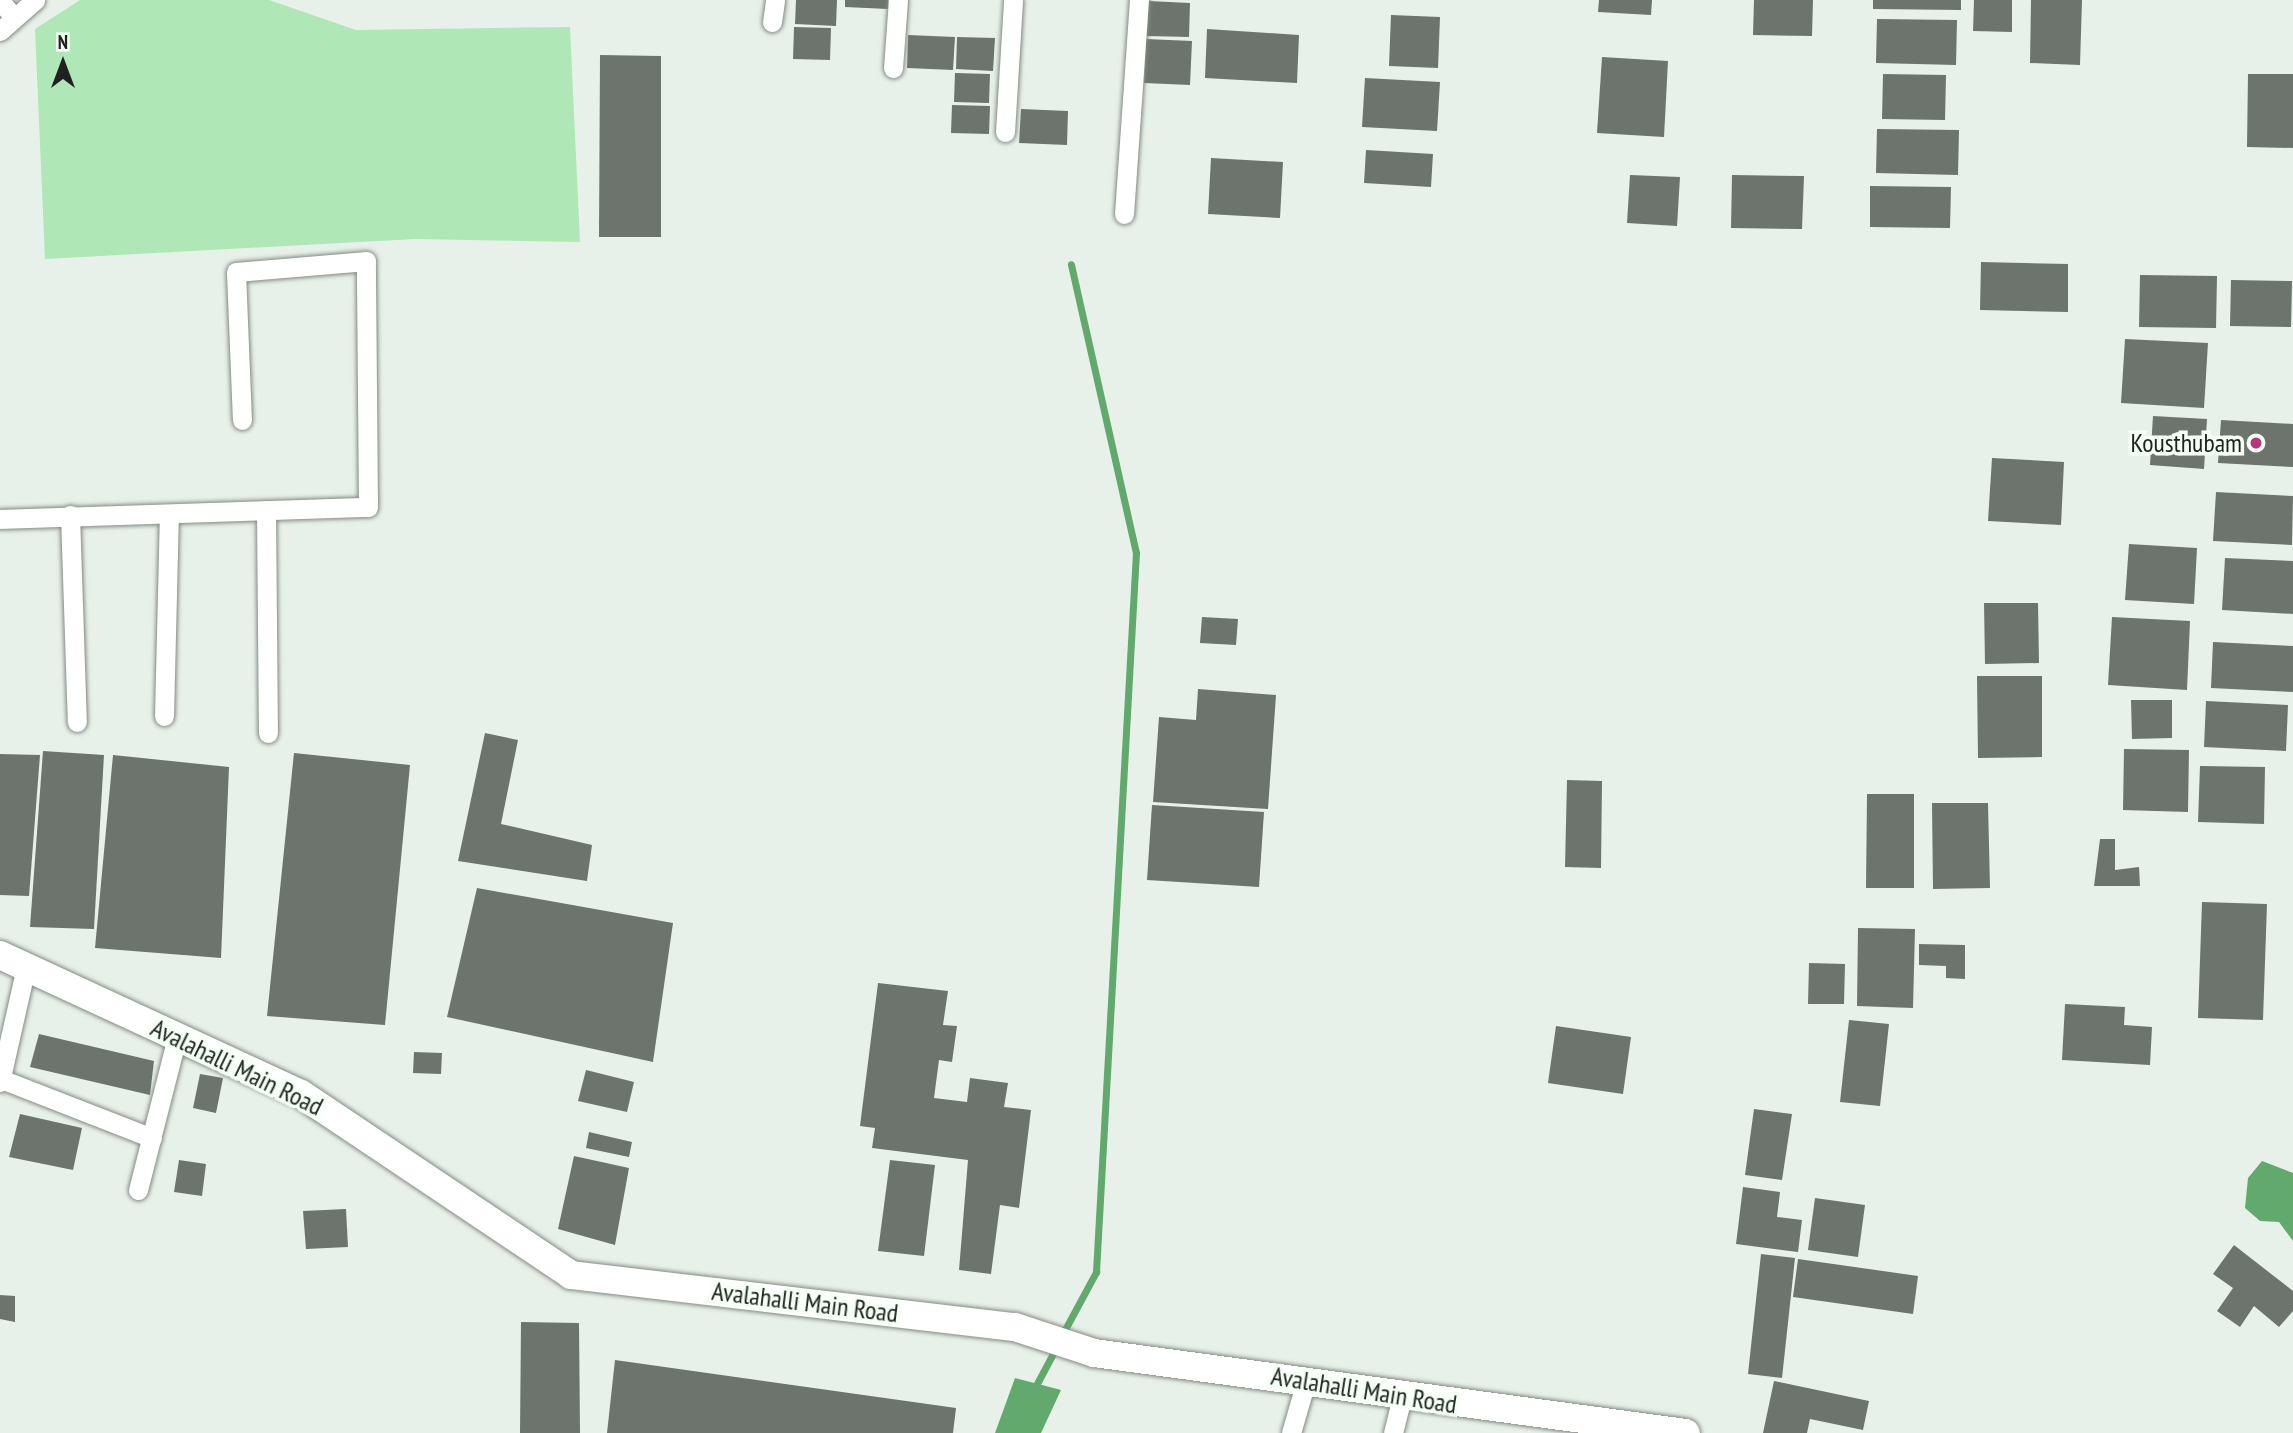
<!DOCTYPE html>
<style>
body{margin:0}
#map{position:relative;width:2293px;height:1433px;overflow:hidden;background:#e8f1e9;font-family:"PT Sans Narrow",sans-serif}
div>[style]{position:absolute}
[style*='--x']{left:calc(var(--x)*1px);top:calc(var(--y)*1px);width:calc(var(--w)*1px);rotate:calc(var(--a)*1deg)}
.green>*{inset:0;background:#afe8b6}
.water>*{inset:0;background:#62a96e}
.stream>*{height:7px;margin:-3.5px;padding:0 3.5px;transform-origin:3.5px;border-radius:3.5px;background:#62a96e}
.building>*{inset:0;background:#6c746d}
.roads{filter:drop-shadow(0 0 2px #838b83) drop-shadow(0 0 2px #838b83)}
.minor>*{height:19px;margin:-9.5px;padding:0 9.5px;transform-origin:9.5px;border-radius:9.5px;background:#fff}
.secondary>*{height:28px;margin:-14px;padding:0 14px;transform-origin:14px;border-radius:14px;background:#fff}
.dots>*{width:19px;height:19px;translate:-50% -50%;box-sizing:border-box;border:4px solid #f5fff6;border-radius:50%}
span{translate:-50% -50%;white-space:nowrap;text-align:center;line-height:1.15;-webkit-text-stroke:7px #f5fff6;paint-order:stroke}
.poi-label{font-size:26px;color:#1e221f}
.right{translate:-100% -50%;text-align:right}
.street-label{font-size:26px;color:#1e221f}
.north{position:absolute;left:28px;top:28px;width:70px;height:70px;-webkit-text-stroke:5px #f5fff6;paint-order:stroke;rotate:0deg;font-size:19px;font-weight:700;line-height:28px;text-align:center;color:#1e221f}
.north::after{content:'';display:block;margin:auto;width:24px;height:32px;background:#1e221f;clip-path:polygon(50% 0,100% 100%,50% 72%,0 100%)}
</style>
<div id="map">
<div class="green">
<i style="clip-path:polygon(80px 0,269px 0,356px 30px,570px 27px,580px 242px,415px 239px,45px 259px,35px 29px)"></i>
</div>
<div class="water">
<i style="clip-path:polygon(2262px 1161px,2293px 1173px,2293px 1241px,2279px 1222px,2260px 1221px,2245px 1208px,2248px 1178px)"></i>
<i style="clip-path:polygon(1015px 1378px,1061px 1390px,1041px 1433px,995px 1433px)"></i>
</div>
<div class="stream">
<i style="--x:1062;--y:1335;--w:72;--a:-61.6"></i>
<i style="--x:1096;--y:1272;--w:720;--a:-86.82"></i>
<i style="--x:1136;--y:553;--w:296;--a:-102.7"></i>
<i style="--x:1033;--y:1391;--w:51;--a:-61.9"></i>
</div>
<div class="building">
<i style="clip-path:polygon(796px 0,837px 0,836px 26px,795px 24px)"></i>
<i style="clip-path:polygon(845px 0,888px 0,888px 9px,845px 7px)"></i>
<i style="clip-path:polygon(1599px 0,1652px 0,1651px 15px,1598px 12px)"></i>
<i style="clip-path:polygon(1754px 0,1813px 0,1812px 36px,1753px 35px)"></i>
<i style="clip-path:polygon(1873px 0,1961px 0,1961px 10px,1873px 9px)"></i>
<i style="clip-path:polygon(1974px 0,2012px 0,2012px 32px,1973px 31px)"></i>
<i style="clip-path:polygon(2031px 0,2082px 0,2080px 65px,2030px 63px)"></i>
<i style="clip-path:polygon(1148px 1px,1190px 3px,1189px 37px,1147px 36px)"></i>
<i style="clip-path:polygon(1391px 15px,1440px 17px,1438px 68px,1389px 66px)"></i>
<i style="clip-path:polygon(1877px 19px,1957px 20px,1956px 65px,1876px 63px)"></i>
<i style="clip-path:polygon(794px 27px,831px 28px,830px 60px,793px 59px)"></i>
<i style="clip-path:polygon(1207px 29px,1299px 35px,1297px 83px,1205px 78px)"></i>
<i style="clip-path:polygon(908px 35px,955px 37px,953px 70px,907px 68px)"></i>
<i style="clip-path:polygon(957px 37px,995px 38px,993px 71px,956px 69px)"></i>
<i style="clip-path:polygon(1146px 39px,1192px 41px,1190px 85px,1144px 83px)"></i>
<i style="clip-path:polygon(600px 55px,661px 56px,661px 237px,599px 237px)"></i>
<i style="clip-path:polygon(1602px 57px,1668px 61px,1664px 137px,1597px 133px)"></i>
<i style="clip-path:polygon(955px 73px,990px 74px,989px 103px,954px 102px)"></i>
<i style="clip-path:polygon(1883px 74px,1946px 75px,1945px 120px,1882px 119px)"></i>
<i style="clip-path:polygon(2248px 74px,2293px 74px,2293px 148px,2247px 147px)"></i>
<i style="clip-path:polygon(1365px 78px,1440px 82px,1437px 131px,1362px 127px)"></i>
<i style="clip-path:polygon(952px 105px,990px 106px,989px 134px,951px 133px)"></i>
<i style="clip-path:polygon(1021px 109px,1068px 111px,1067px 145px,1019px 143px)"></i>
<i style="clip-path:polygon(1877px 129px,1959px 130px,1958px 175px,1876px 173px)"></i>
<i style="clip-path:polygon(1366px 150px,1433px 154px,1431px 187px,1364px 183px)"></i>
<i style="clip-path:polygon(1211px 158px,1283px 162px,1280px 218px,1208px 214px)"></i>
<i style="clip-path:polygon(1630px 175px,1680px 177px,1677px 226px,1627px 223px)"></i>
<i style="clip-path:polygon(1732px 175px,1804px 176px,1802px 229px,1731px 228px)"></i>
<i style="clip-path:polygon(1870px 186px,1951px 187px,1950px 228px,1870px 227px)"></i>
<i style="clip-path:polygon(1981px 262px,2068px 264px,2068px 312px,1980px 310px)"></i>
<i style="clip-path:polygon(2140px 275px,2217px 276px,2216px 328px,2139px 327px)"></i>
<i style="clip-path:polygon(2231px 280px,2292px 281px,2291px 327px,2230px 326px)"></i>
<i style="clip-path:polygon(2125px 339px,2208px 343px,2204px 408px,2121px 403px)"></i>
<i style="clip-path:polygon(2153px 416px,2207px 419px,2204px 469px,2150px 465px)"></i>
<i style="clip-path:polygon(2221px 420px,2293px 424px,2293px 467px,2218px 463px)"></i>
<i style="clip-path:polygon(1992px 458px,2064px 462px,2061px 525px,1988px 521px)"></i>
<i style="clip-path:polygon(2216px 492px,2293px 496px,2292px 545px,2213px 541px)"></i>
<i style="clip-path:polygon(2129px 544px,2197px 548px,2194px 604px,2125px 600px)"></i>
<i style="clip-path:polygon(2225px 558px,2293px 561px,2293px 614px,2222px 610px)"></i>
<i style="clip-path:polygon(1984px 603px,2038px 603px,2039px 663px,1985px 664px)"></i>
<i style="clip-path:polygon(1202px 617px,1238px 619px,1236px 645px,1200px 643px)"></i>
<i style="clip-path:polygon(2112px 617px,2190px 621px,2187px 690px,2108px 685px)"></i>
<i style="clip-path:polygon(2213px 642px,2293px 646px,2293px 692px,2211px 688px)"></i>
<i style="clip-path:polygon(1977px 676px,2042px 676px,2042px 757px,1978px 758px)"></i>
<i style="clip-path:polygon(1198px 689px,1276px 695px,1268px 809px,1153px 802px,1159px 717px,1196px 720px)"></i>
<i style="clip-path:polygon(2131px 700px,2172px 700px,2172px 738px,2132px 739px)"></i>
<i style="clip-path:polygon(2206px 701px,2288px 705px,2286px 751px,2204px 747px)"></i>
<i style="clip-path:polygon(485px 733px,518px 740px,501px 824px,592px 845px,587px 881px,458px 861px)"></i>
<i style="clip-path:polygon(2124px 749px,2189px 750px,2188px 812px,2123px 810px)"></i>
<i style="clip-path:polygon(43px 751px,104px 755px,94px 929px,30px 927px)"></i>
<i style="clip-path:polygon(294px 753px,410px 765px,385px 1025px,267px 1016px)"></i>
<i style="clip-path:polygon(0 754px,40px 755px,29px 896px,0 895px)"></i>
<i style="clip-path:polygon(113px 755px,229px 767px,221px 958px,95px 948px)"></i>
<i style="clip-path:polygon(2200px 766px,2265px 767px,2264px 824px,2198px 822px)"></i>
<i style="clip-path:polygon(1567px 780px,1602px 781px,1601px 868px,1565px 867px)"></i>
<i style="clip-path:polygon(1867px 794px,1914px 794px,1914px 888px,1866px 888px)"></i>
<i style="clip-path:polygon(1932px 803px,1988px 803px,1990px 888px,1933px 889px)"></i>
<i style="clip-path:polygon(1152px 805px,1264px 812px,1259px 887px,1147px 880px)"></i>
<i style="clip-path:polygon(2100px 839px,2115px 839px,2115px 870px,2139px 867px,2140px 886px,2094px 886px)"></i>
<i style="clip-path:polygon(477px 888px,673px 923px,653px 1062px,447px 1017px)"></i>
<i style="clip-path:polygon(2202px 902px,2267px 904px,2263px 1020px,2198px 1018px)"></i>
<i style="clip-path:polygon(1858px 928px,1915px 929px,1913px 1008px,1857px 1006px)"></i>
<i style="clip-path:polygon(1919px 944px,1965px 945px,1965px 979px,1946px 978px,1946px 966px,1919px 965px)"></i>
<i style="clip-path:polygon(1809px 963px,1845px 964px,1844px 1004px,1808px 1004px)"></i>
<i style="clip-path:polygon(878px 983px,948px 991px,943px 1025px,957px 1026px,952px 1062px,939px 1060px,934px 1098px,967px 1102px,970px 1078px,1008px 1083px,1004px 1107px,1031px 1110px,1019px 1208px,1000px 1205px,991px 1274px,959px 1270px,968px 1160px,872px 1148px,875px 1128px,860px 1126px)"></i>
<i style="clip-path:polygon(2065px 1004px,2125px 1007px,2124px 1025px,2152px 1027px,2150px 1065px,2062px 1060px)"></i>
<i style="clip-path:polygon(1849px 1020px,1889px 1024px,1880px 1106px,1840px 1102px)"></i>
<i style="clip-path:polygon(1556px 1026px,1631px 1037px,1623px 1094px,1548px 1083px)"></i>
<i style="clip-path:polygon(39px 1034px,154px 1061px,150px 1095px,30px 1067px)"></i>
<i style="clip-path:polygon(414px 1052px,442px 1053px,441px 1074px,413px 1073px)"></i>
<i style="clip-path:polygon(586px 1070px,634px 1082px,627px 1112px,578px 1101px)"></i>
<i style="clip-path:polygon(200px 1074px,223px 1078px,216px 1113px,193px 1108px)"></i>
<i style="clip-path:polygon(1754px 1109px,1792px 1114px,1782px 1180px,1745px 1175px)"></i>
<i style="clip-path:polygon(20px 1114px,82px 1128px,73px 1170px,9px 1157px)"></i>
<i style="clip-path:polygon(589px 1132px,632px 1142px,629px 1157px,586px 1148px)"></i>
<i style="clip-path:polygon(574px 1156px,629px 1168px,615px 1245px,558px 1229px)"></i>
<i style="clip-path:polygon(179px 1160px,206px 1164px,202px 1196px,174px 1192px)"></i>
<i style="clip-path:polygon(890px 1160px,935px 1165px,924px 1256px,878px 1251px)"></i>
<i style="clip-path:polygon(1743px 1187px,1780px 1192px,1777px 1217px,1802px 1220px,1798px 1252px,1736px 1244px)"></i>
<i style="clip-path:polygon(1815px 1198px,1865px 1205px,1858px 1257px,1808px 1250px)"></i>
<i style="clip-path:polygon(346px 1209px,348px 1247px,306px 1249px,303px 1211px)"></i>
<i style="clip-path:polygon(2234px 1245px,2293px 1291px,2293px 1311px,2279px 1327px,2254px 1306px,2240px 1327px,2217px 1311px,2233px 1288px,2213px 1274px)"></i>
<i style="clip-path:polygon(1761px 1254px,1795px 1258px,1782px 1378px,1748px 1374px)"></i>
<i style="clip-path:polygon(1798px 1259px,1918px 1276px,1913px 1314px,1793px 1297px)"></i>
<i style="clip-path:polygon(0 1295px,15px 1296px,15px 1322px,0 1319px)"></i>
<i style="clip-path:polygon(521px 1322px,579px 1323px,580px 1433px,520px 1433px)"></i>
<i style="clip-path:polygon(615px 1360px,956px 1408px,953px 1433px,607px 1433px)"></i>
<i style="clip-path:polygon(1774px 1381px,1869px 1401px,1863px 1430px,1810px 1419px,1807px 1433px,1763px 1433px)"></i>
</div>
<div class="roads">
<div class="minor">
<i style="--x:0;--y:1;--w:20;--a:49"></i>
<i style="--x:772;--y:22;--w:22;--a:-82"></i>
<i style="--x:0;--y:31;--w:47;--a:-41.5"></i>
<i style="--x:893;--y:68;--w:68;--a:-85.8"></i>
<i style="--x:1005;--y:132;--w:132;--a:-86.5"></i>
<i style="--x:1124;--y:214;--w:215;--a:-86"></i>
<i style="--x:266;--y:510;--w:223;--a:89.5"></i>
<i style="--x:70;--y:515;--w:207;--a:88.1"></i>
<i style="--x:0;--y:519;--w:368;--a:-1.9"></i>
<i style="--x:368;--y:507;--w:246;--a:-90.5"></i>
<i style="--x:366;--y:261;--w:130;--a:175.2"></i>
<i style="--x:236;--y:272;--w:148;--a:87.7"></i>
<i style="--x:164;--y:716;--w:201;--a:-88.6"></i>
<i style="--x:1;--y:1079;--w:162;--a:21.3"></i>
<i style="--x:0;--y:1082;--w:118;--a:-77.3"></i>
<i style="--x:138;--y:1190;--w:158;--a:-75.7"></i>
<i style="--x:1291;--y:1433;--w:54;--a:-73.9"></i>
<i style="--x:1393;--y:1433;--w:37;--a:-76"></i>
</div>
<div class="secondary">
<i style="--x:0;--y:955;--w:332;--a:24.8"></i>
<i style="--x:301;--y:1094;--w:325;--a:33.8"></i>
<i style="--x:571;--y:1275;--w:447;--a:6.7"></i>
<i style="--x:1015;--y:1327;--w:83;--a:18.2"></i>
<i style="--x:1094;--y:1353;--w:597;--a:7.7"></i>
</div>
</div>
<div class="dots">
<i style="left:2256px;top:443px;background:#b9357a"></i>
</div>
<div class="poi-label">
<span class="right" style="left:2242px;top:443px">Kousthubam</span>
</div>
<div class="street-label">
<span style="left:237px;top:1067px;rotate:26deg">Avalahalli Main Road</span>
<span style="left:805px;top:1302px;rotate:7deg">Avalahalli Main Road</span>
<span style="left:1364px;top:1390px;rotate:9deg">Avalahalli Main Road</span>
</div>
<div class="north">N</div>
</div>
